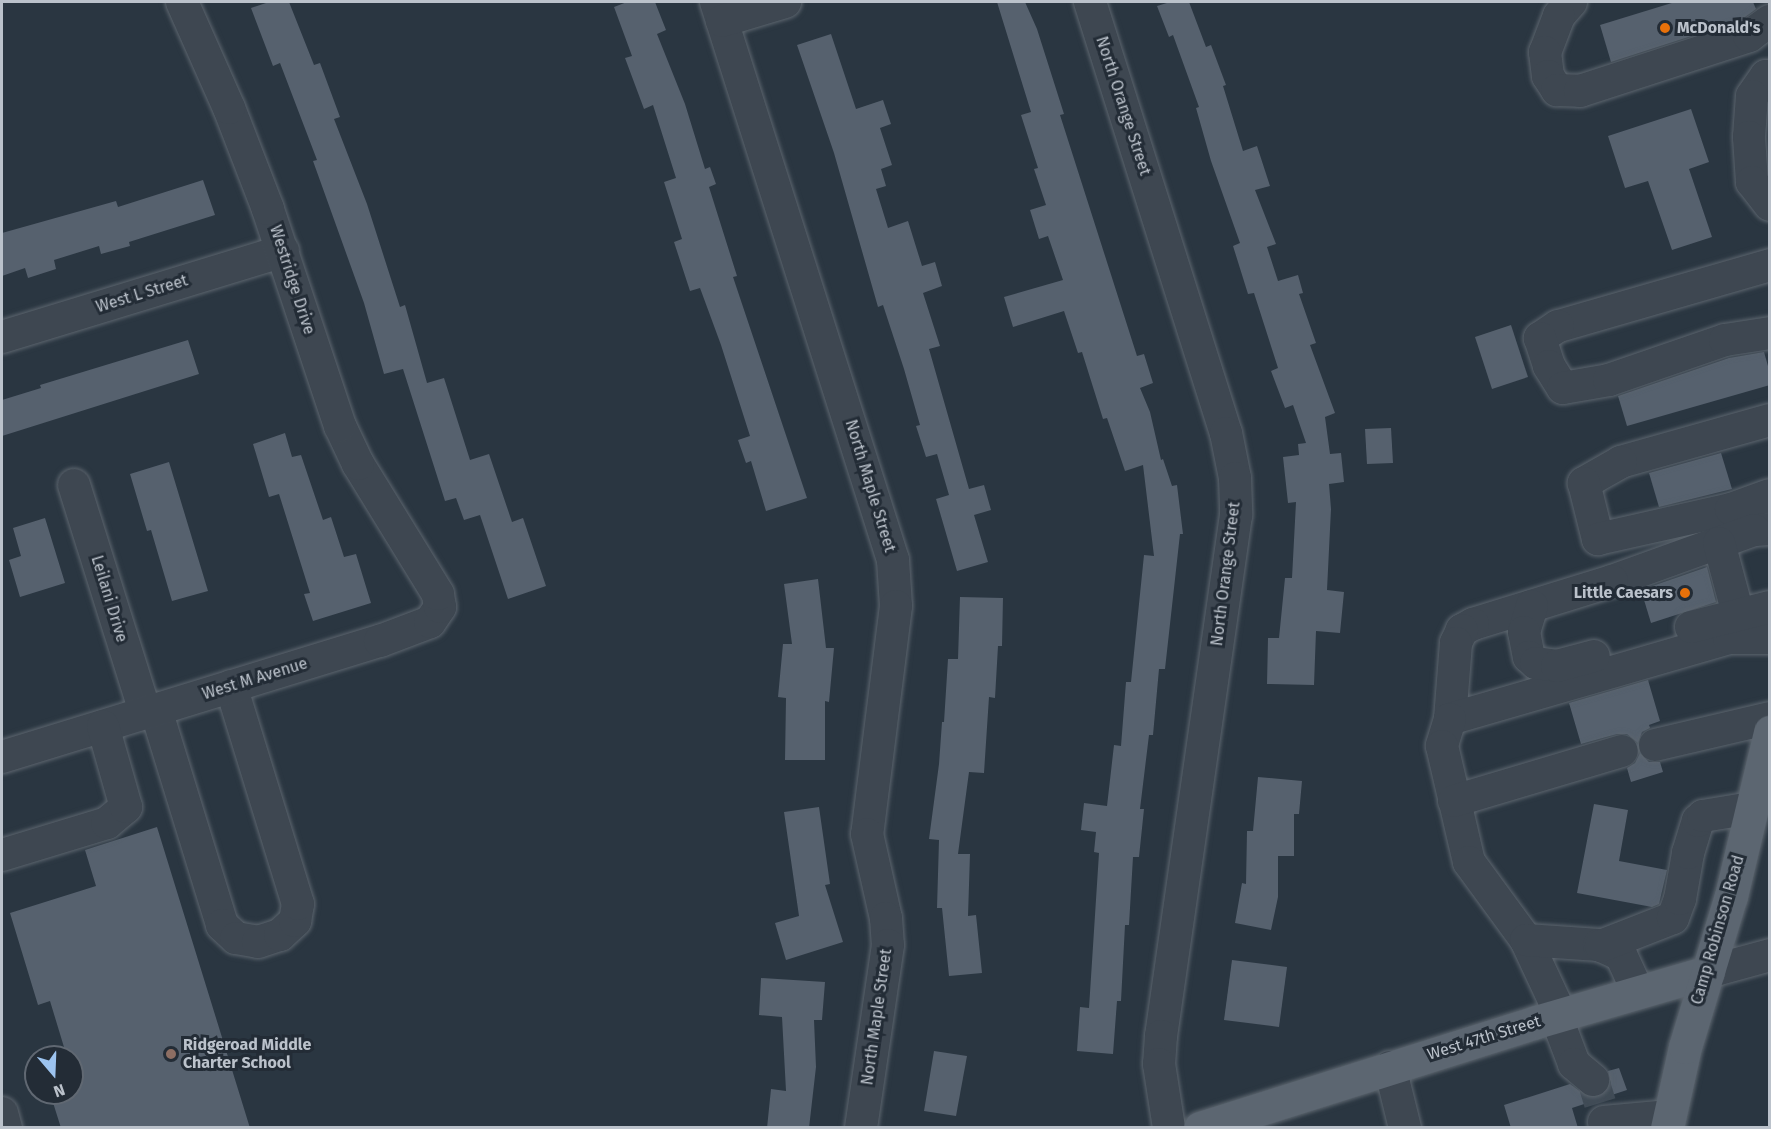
<!DOCTYPE html>
<style>
body{margin:0}
#map{position:relative;width:1771px;height:1129px;overflow:hidden;background:#2a3641;font-family:"Fira Sans",sans-serif}
div>[style]{position:absolute}
[style*='--x']{left:calc(var(--x)*1px);top:calc(var(--y)*1px);width:calc(var(--w)*1px);rotate:calc(var(--a)*1deg)}
.building>*{inset:0;background:#56616e}
.minor-tunnel>*{height:32px;margin-top:-16px;transform-origin:0;background:repeating-linear-gradient(90deg,#404b56 0 32px,transparent 0 48px)}
.roads{filter:drop-shadow(0 0 2px #5c656e) drop-shadow(0 0 2px #5c656e)}
.minor>*{height:32px;margin:-16px;padding:0 16px;transform-origin:16px;border-radius:16px;background:#3e4751}
.major>*{height:33px;margin:-16.5px;padding:0 16.5px;transform-origin:16.5px;border-radius:16.5px;background:#5c6671}
.dots>*{width:16px;height:16px;translate:-50% -50%;box-sizing:border-box;border:3px solid #232c36;border-radius:50%}
span{translate:-50% -50%;white-space:nowrap;text-align:center;line-height:1.15;-webkit-text-stroke:6px #232c36;paint-order:stroke}
.poi-label{font-size:16px;color:#bbc2cb;font-weight:700}
.left{translate:0 -50%;text-align:left}
.right{translate:-100% -50%;text-align:right}
.street-label{font-size:16px;color:#bbc2cb}
.frame{position:absolute;inset:0;border:3px solid #bbc2cb;pointer-events:none}
.north{position:absolute;left:24px;top:1045px;width:60px;height:60px;box-sizing:border-box;background:#232c36;border:2px solid #606872;border-radius:50%;rotate:161deg;font-size:16px;font-weight:700;line-height:24px;text-align:center;color:#bbc2cb}
.north::after{content:'';display:block;margin:auto;width:21px;height:27px;background:#9cc3ef;clip-path:polygon(50% 0,100% 100%,50% 72%,0 100%)}
</style>
<div id="map">
<div class="building">
<i style="clip-path:polygon(269px 2px,289px 2px,314px 65px,320px 63px,340px 117px,334px 119px,367px 204px,400px 307px,405px 305px,427px 383px,444px 378px,470px 460px,489px 454px,512px 522px,523px 518px,546px 586px,508px 599px,480px 515px,464px 520px,456px 498px,445px 501px,403px 369px,384px 374px,364px 303px,313px 161px,317px 160px,280px 63px,273px 66px,251px 8px)"></i>
<i style="clip-path:polygon(627px 2px,655px 2px,666px 30px,657px 34px,685px 104px,705px 169px,710px 167px,716px 184px,709px 187px,737px 276px,733px 277px,807px 498px,766px 511px,751px 461px,746px 463px,738px 440px,750px 436px,721px 345px,700px 288px,690px 291px,674px 242px,682px 239px,664px 182px,676px 178px,653px 105px,644px 109px,625px 58px,632px 56px,614px 7px)"></i>
<i style="clip-path:polygon(997px 2px,1025px 2px,1037px 29px,1064px 114px,1060px 115px,1137px 356px,1144px 354px,1153px 383px,1140px 388px,1150px 412px,1161px 460px,1163px 459px,1172px 486px,1177px 485px,1183px 534px,1180px 534px,1165px 669px,1159px 669px,1153px 735px,1149px 735px,1140px 809px,1144px 809px,1139px 857px,1133px 857px,1129px 925px,1125px 925px,1121px 1001px,1117px 1001px,1113px 1054px,1077px 1051px,1080px 1007px,1089px 1008px,1099px 853px,1094px 852px,1096px 832px,1081px 830px,1084px 803px,1107px 806px,1114px 745px,1121px 746px,1126px 682px,1131px 682px,1144px 555px,1154px 556px,1143px 465px,1125px 471px,1107px 418px,1103px 419px,1082px 352px,1078px 353px,1064px 311px,1013px 327px,1004px 297px,1063px 280px,1048px 236px,1039px 239px,1030px 210px,1046px 205px,1034px 169px,1038px 168px,1021px 115px,1031px 112px)"></i>
<i style="clip-path:polygon(1170px 2px,1189px 2px,1206px 47px,1211px 45px,1226px 85px,1223px 86px,1243px 151px,1257px 146px,1270px 186px,1255px 190px,1276px 244px,1267px 247px,1278px 281px,1298px 275px,1303px 293px,1299px 294px,1316px 343px,1310px 345px,1335px 413px,1325px 417px,1330px 454px,1341px 453px,1344px 482px,1329px 484px,1331px 509px,1327px 590px,1344px 592px,1340px 633px,1316px 631px,1314px 685px,1267px 684px,1268px 638px,1279px 638px,1285px 578px,1292px 578px,1296px 502px,1288px 503px,1283px 457px,1299px 455px,1298px 444px,1306px 443px,1293px 405px,1285px 408px,1271px 371px,1278px 368px,1254px 293px,1248px 294px,1233px 246px,1240px 243px,1211px 161px,1196px 108px,1199px 107px,1173px 35px,1169px 37px,1157px 6px)"></i>
<i style="clip-path:polygon(1675px 2px,1753px 2px,1756px 9px,1741px 20px,1611px 62px,1600px 25px)"></i>
<i style="clip-path:polygon(831px 34px,856px 109px,883px 100px,891px 124px,880px 128px,892px 165px,881px 169px,886px 186px,876px 189px,888px 228px,908px 221px,922px 266px,935px 262px,942px 286px,923px 293px,940px 346px,929px 349px,969px 489px,984px 485px,991px 510px,974px 515px,988px 562px,957px 571px,936px 499px,949px 495px,937px 454px,926px 457px,916px 426px,920px 425px,904px 369px,883px 305px,878px 307px,834px 153px,797px 45px)"></i>
<i style="clip-path:polygon(1691px 109px,1709px 162px,1689px 169px,1712px 237px,1672px 250px,1648px 181px,1625px 188px,1608px 136px)"></i>
<i style="clip-path:polygon(203px 180px,215px 215px,129px 242px,130px 246px,101px 254px,99px 246px,54px 260px,56px 269px,28px 278px,25px 268px,2px 276px,2px 233px,116px 201px,118px 207px)"></i>
<i style="clip-path:polygon(1511px 325px,1528px 377px,1492px 389px,1475px 337px)"></i>
<i style="clip-path:polygon(188px 340px,199px 374px,2px 436px,2px 400px,41px 388px,40px 385px)"></i>
<i style="clip-path:polygon(1764px 352px,1770px 373px,1770px 385px,1627px 426px,1618px 396px,1729px 358px)"></i>
<i style="clip-path:polygon(1391px 428px,1393px 463px,1367px 464px,1365px 429px)"></i>
<i style="clip-path:polygon(285px 433px,292px 457px,301px 455px,323px 520px,331px 517px,344px 557px,356px 554px,371px 603px,313px 621px,304px 594px,310px 593px,279px 494px,269px 497px,253px 444px)"></i>
<i style="clip-path:polygon(1721px 453px,1732px 489px,1659px 507px,1649px 473px)"></i>
<i style="clip-path:polygon(169px 462px,208px 591px,172px 601px,151px 530px,147px 531px,130px 474px)"></i>
<i style="clip-path:polygon(45px 518px,65px 583px,20px 597px,9px 560px,21px 556px,13px 528px)"></i>
<i style="clip-path:polygon(1707px 567px,1716px 602px,1651px 623px,1641px 590px)"></i>
<i style="clip-path:polygon(818px 579px,826px 648px,834px 648px,829px 702px,825px 701px,825px 760px,785px 760px,786px 698px,778px 697px,783px 644px,792px 644px,784px 584px)"></i>
<i style="clip-path:polygon(960px 597px,1003px 598px,1002px 646px,998px 646px,995px 698px,989px 697px,984px 773px,969px 772px,958px 854px,970px 854px,968px 916px,976px 915px,982px 973px,949px 976px,942px 908px,937px 908px,939px 840px,929px 839px,939px 764px,942px 722px,944px 722px,948px 659px,958px 659px)"></i>
<i style="clip-path:polygon(1648px 680px,1660px 721px,1649px 725px,1650px 728px,1642px 732px,1638px 743px,1627px 734px,1617px 734px,1581px 744px,1569px 703px)"></i>
<i style="clip-path:polygon(1640px 753px,1649px 762px,1660px 762px,1663px 772px,1631px 782px,1627px 768px,1635px 763px)"></i>
<i style="clip-path:polygon(1258px 777px,1302px 781px,1299px 814px,1294px 814px,1294px 856px,1278px 856px,1278px 897px,1271px 930px,1235px 923px,1242px 883px,1246px 884px,1247px 831px,1253px 831px)"></i>
<i style="clip-path:polygon(1594px 804px,1628px 810px,1619px 861px,1667px 870px,1659px 904px,1652px 907px,1577px 893px)"></i>
<i style="clip-path:polygon(819px 807px,830px 884px,825px 885px,843px 942px,786px 960px,775px 923px,799px 916px,784px 812px)"></i>
<i style="clip-path:polygon(157px 827px,250px 1128px,61px 1128px,50px 1093px,72px 1093px,72px 1057px,67px 1057px,50px 1001px,38px 1005px,10px 913px,96px 886px,85px 850px)"></i>
<i style="clip-path:polygon(1232px 960px,1287px 967px,1279px 1027px,1224px 1020px)"></i>
<i style="clip-path:polygon(761px 978px,825px 982px,822px 1020px,814px 1020px,816px 1067px,809px 1128px,767px 1128px,771px 1089px,786px 1091px,782px 1017px,759px 1015px)"></i>
<i style="clip-path:polygon(934px 1051px,967px 1056px,956px 1116px,924px 1111px)"></i>
<i style="clip-path:polygon(1619px 1068px,1627px 1090px,1572px 1108px,1578px 1128px,1511px 1128px,1504px 1105px,1570px 1084px,1589px 1098px,1599px 1097px,1606px 1092px,1611px 1084px,1608px 1071px)"></i>
</div>
<div class="minor-tunnel">
<i style="--x:1593;--y:1080;--w:24;--a:73"></i>
</div>
<div class="roads">
<div class="minor">
<i style="--x:716;--y:2;--w:585;--a:72.4"></i>
<i style="--x:893;--y:560;--w:46;--a:86.3"></i>
<i style="--x:896;--y:606;--w:230;--a:97.2"></i>
<i style="--x:867;--y:834;--w:86;--a:77.3"></i>
<i style="--x:886;--y:918;--w:27;--a:86"></i>
<i style="--x:888;--y:945;--w:185;--a:98.4"></i>
<i style="--x:1090;--y:2;--w:452;--a:72.5"></i>
<i style="--x:1226;--y:433;--w:46;--a:78.7"></i>
<i style="--x:1235;--y:478;--w:37;--a:88"></i>
<i style="--x:1236;--y:515;--w:526;--a:98.19"></i>
<i style="--x:1161;--y:1036;--w:28;--a:94"></i>
<i style="--x:1159;--y:1064;--w:65;--a:81.1"></i>
<i style="--x:1571;--y:2;--w:18;--a:131"></i>
<i style="--x:1559;--y:16;--w:39;--a:111"></i>
<i style="--x:1545;--y:52;--w:24;--a:83"></i>
<i style="--x:1548;--y:76;--w:17;--a:57"></i>
<i style="--x:1557;--y:90;--w:23;--a:2"></i>
<i style="--x:1580;--y:91;--w:178;--a:-18"></i>
<i style="--x:1749;--y:36;--w:26;--a:-36"></i>
<i style="--x:722;--y:21;--w:66;--a:-16.8"></i>
<i style="--x:1770;--y:76;--w:4;--a:180"></i>
<i style="--x:1766;--y:76;--w:24;--a:125"></i>
<i style="--x:1752;--y:96;--w:41;--a:94.2"></i>
<i style="--x:1749;--y:137;--w:45;--a:86.2"></i>
<i style="--x:1752;--y:182;--w:29;--a:52"></i>
<i style="--x:1770;--y:265;--w:221;--a:163.9"></i>
<i style="--x:1558;--y:326;--w:22;--a:146"></i>
<i style="--x:1540;--y:338;--w:29;--a:72"></i>
<i style="--x:1549;--y:366;--w:26;--a:58"></i>
<i style="--x:1563;--y:388;--w:47;--a:-9.9"></i>
<i style="--x:1609;--y:380;--w:123;--a:-19"></i>
<i style="--x:1725;--y:340;--w:46;--a:-8.8"></i>
<i style="--x:2;--y:337;--w:294;--a:-17"></i>
<i style="--x:1770;--y:420;--w:155;--a:164.3"></i>
<i style="--x:1621;--y:462;--w:43;--a:150.4"></i>
<i style="--x:1584;--y:483;--w:58;--a:76"></i>
<i style="--x:1598;--y:539;--w:136;--a:-12.7"></i>
<i style="--x:1731;--y:509;--w:41;--a:-19.7"></i>
<i style="--x:74;--y:485;--w:238;--a:72.6"></i>
<i style="--x:1770;--y:529;--w:16;--a:176"></i>
<i style="--x:1754;--y:530;--w:151;--a:160.2"></i>
<i style="--x:1612;--y:581;--w:145;--a:162.8"></i>
<i style="--x:1473;--y:624;--w:13;--a:151"></i>
<i style="--x:1462;--y:630;--w:14;--a:115"></i>
<i style="--x:1456;--y:643;--w:76;--a:94.5"></i>
<i style="--x:1450;--y:719;--w:291;--a:-16.2"></i>
<i style="--x:1729;--y:638;--w:41;--a:0"></i>
<i style="--x:1719;--y:543;--w:73;--a:75"></i>
<i style="--x:1532;--y:606;--w:27;--a:107"></i>
<i style="--x:1524;--y:632;--w:25;--a:79"></i>
<i style="--x:1529;--y:657;--w:9;--a:41"></i>
<i style="--x:1536;--y:663;--w:21;--a:8"></i>
<i style="--x:1557;--y:666;--w:38;--a:-15"></i>
<i style="--x:1691;--y:627;--w:81;--a:-14.2"></i>
<i style="--x:156;--y:710;--w:225;--a:72.9"></i>
<i style="--x:222;--y:925;--w:19;--a:43"></i>
<i style="--x:236;--y:938;--w:22;--a:10"></i>
<i style="--x:258;--y:942;--w:23;--a:-18"></i>
<i style="--x:280;--y:935;--w:21;--a:-43"></i>
<i style="--x:295;--y:921;--w:17;--a:-80"></i>
<i style="--x:298;--y:904;--w:228;--a:-107.1"></i>
<i style="--x:1450;--y:719;--w:28;--a:107"></i>
<i style="--x:1442;--y:746;--w:119;--a:76.9"></i>
<i style="--x:1469;--y:862;--w:97;--a:53.8"></i>
<i style="--x:1526;--y:940;--w:83;--a:65"></i>
<i style="--x:1655;--y:745;--w:118;--a:-13.2"></i>
<i style="--x:2;--y:757;--w:395;--a:-17.1"></i>
<i style="--x:380;--y:641;--w:53;--a:-20.8"></i>
<i style="--x:430;--y:622;--w:18;--a:-56"></i>
<i style="--x:440;--y:607;--w:13;--a:-99"></i>
<i style="--x:438;--y:594;--w:153;--a:-121.6"></i>
<i style="--x:358;--y:464;--w:42;--a:-115.3"></i>
<i style="--x:340;--y:426;--w:229;--a:-108.4"></i>
<i style="--x:268;--y:209;--w:108;--a:-111.1"></i>
<i style="--x:229;--y:108;--w:116;--a:-113.9"></i>
<i style="--x:1454;--y:801;--w:175;--a:-16.6"></i>
<i style="--x:2;--y:855;--w:110;--a:-16.9"></i>
<i style="--x:107;--y:823;--w:25;--a:-40"></i>
<i style="--x:126;--y:807;--w:84;--a:-105.9"></i>
<i style="--x:1526;--y:940;--w:73;--a:3.9"></i>
<i style="--x:1599;--y:945;--w:24;--a:24"></i>
<i style="--x:1621;--y:955;--w:41;--a:65.3"></i>
<i style="--x:1601;--y:946;--w:77;--a:-21.3"></i>
<i style="--x:1673;--y:918;--w:20;--a:-70"></i>
<i style="--x:1680;--y:899;--w:47;--a:-80.1"></i>
<i style="--x:1688;--y:853;--w:34;--a:-73"></i>
<i style="--x:1698;--y:821;--w:7;--a:-45"></i>
<i style="--x:1703;--y:816;--w:49;--a:-9.5"></i>
<i style="--x:1708;--y:972;--w:64;--a:-15.3"></i>
<i style="--x:1556;--y:1016;--w:51;--a:69.4"></i>
<i style="--x:1574;--y:1064;--w:25;--a:40"></i>
<i style="--x:1390;--y:1067;--w:63;--a:76.2"></i>
<i style="--x:2;--y:1113;--w:16;--a:75"></i>
<i style="--x:1604;--y:1122;--w:66;--a:-5.2"></i>
</div>
<div class="major">
<i style="--x:1200;--y:1128;--w:352;--a:-17.5"></i>
<i style="--x:1536;--y:1022;--w:179;--a:-16.2"></i>
<i style="--x:1667;--y:1128;--w:83;--a:-77.5"></i>
<i style="--x:1685;--y:1047;--w:158;--a:-73.1"></i>
<i style="--x:1731;--y:896;--w:169;--a:-76.6"></i>
</div>
</div>
<div class="dots">
<i style="left:1665px;top:28px;background:#e8710a"></i>
<i style="left:1685px;top:593px;background:#e8710a"></i>
<i style="left:171px;top:1054px;background:#8d6e63"></i>
</div>
<div class="poi-label">
<span class="left" style="left:1677px;top:28px">McDonald's</span>
<span class="right" style="left:1673px;top:593px">Little Caesars</span>
<span class="left" style="left:183px;top:1054px">Ridgeroad Middle<br>Charter School</span>
</div>
<div class="street-label">
<span style="left:1123px;top:106px;rotate:72deg">North Orange Street</span>
<span style="left:292px;top:280px;rotate:72deg">Westridge Drive</span>
<span style="left:142px;top:294px;rotate:-17deg">West L Street</span>
<span style="left:870px;top:486px;rotate:73deg">North Maple Street</span>
<span style="left:1226px;top:574px;rotate:-83deg">North Orange Street</span>
<span style="left:109px;top:599px;rotate:73deg">Leilani Drive</span>
<span style="left:255px;top:679px;rotate:-17deg">West M Avenue</span>
<span style="left:1718px;top:930px;rotate:-74deg">Camp Robinson Road</span>
<span style="left:877px;top:1017px;rotate:-82deg">North Maple Street</span>
<span style="left:1484px;top:1038px;rotate:-17deg">West 47th Street</span>
</div>
<div class="frame"></div>
<div class="north">N</div>
</div>
